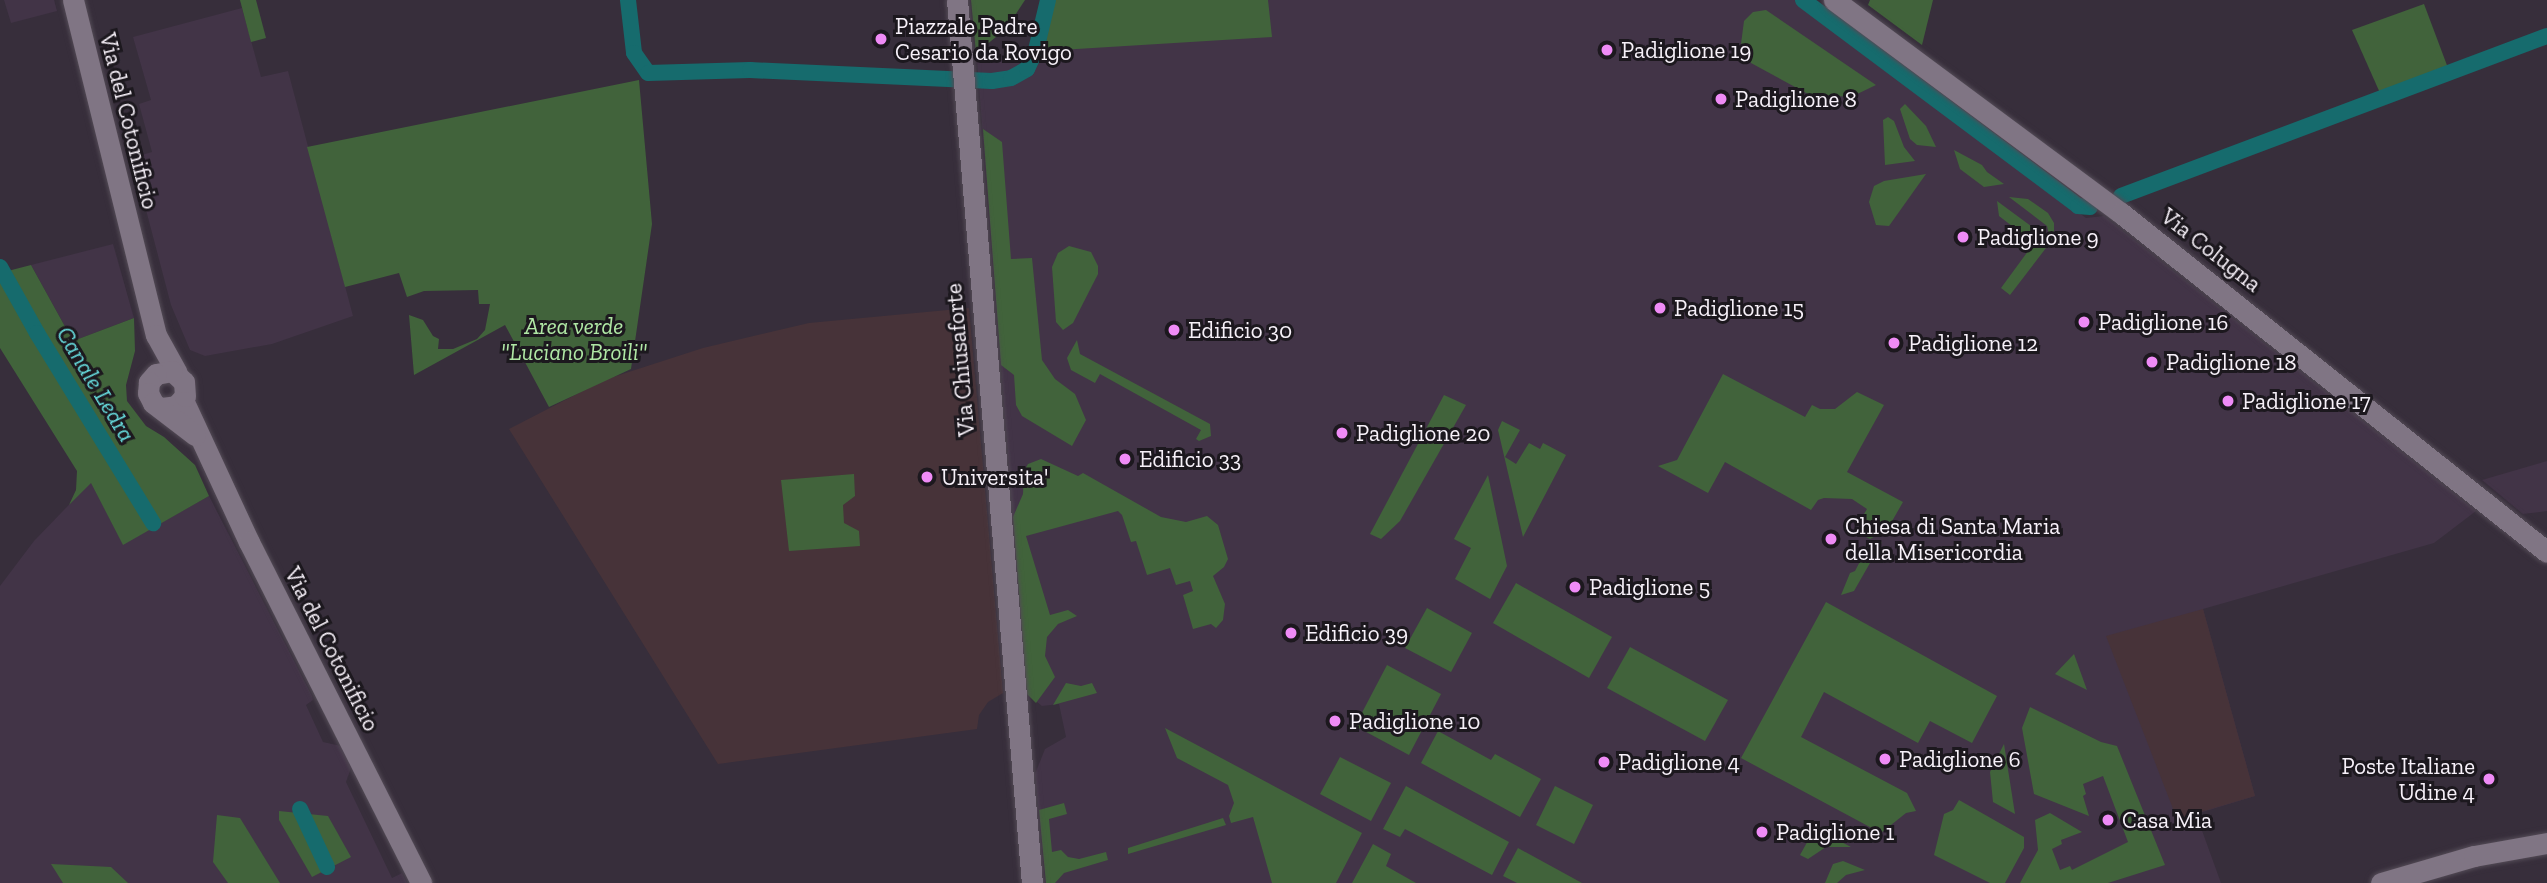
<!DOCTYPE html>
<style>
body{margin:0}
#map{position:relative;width:2547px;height:883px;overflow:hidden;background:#372e3b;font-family:"Zilla Slab",serif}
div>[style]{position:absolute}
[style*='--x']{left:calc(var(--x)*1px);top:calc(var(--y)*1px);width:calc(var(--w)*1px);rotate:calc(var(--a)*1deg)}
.built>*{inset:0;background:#423447}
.education>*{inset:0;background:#473339}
.green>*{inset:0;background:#41633b}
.canal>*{height:16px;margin:-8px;padding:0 8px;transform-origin:8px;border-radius:8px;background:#166b6d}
.roads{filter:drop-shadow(0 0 2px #534b56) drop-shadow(0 0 2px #534b56)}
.secondary>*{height:21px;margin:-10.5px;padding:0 10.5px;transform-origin:10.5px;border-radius:10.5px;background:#807584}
.dots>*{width:19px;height:19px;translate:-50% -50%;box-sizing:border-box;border:4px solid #1c181e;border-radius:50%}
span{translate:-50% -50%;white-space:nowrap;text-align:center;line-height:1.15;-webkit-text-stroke:6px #1c181e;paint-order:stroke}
.poi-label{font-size:23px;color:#f7f1f9}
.left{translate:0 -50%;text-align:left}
.right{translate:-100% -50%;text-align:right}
.street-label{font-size:23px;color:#f7f1f9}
.park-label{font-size:23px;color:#b0e8a5;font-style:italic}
.water-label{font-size:24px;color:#67dcde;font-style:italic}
</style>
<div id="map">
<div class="built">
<i style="clip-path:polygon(4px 0,54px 0,57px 11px,11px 23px)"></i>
<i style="clip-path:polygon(1054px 0,1796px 0,2086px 218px,2104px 216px,2476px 511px,2434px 543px,2203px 609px,2255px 796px,2196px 814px,2221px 883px,1046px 883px,1035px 774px,1045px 749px,1066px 737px,1059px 704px,1042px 706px,1027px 694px,977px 60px,1044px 51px)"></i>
<i style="clip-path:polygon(242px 8px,261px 77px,288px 71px,353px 316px,272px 344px,205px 356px,190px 350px,171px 305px,140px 187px,128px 159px,152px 152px,139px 104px,151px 100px,133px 37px)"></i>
<i style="clip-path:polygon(113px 244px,134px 318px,73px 341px,31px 265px)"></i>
<i style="clip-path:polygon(2547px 461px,2547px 511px,2523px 514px,2482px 480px)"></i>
<i style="clip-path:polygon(91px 482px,123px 544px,209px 496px,312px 696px,313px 700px,306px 705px,323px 742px,341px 746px,351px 768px,346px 782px,392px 878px,402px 873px,407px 883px,0 883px,0 586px,34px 541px)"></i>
</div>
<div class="education">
<i style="clip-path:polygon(969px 308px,1003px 693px,988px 702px,979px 715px,977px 729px,718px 764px,509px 429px,604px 380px,703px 348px,809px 323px)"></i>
<i style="clip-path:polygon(2203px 609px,2255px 796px,2177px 819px,2106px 636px)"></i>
</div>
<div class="green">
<i style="clip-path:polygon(240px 0,256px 0,266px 38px,251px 42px)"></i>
<i style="clip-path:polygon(971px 0,1025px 0,1006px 29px,976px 53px)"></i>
<i style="clip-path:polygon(1054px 0,1268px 0,1272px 37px,1044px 51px)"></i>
<i style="clip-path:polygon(1870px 0,1933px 0,1922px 45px,1868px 5px)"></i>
<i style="clip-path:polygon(2424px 4px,2448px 68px,2380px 93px,2352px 30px)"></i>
<i style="clip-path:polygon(1766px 10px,1876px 85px,1851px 97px,1808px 94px,1751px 63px,1741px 44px,1744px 21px,1753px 12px)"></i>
<i style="clip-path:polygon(639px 80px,652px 224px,631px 369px,549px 407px,505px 325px,414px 375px,409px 315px,423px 320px,433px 336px,439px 339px,438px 349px,453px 349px,477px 339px,485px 330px,490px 304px,479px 304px,478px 290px,424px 291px,407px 297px,399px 273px,345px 287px,307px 147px)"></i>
<i style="clip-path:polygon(1905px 104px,1926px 126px,1936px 147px,1917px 145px,1910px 139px,1900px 109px)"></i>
<i style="clip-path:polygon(1888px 117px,1894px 121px,1904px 147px,1915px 161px,1885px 165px,1883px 120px)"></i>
<i style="clip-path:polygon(983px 129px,1002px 142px,1011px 259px,1032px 258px,1042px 360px,1055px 379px,1075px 394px,1086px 420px,1072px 446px,1022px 416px,1016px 405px,1014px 375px,1001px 365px)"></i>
<i style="clip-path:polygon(1954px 150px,1982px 165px,1987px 172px,2004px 184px,1984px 187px,1960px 169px)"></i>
<i style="clip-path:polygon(1926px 174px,1889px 226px,1876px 225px,1869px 202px,1874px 186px,1884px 181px)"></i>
<i style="clip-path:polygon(2009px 197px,2028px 199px,2048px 213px,2054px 223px,2054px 241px,2050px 239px,2047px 226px)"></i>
<i style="clip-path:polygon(1997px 201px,2042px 234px,2046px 248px,2010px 295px,2001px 288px,2034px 243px,1999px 216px)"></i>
<i style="clip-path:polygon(1069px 246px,1091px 252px,1098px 266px,1098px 274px,1073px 323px,1063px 330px,1056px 322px,1052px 267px,1058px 253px)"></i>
<i style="clip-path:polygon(31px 265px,73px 341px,134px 318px,135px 351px,126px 385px,127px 401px,146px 426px,164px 437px,195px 465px,209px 496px,123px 545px,91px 483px,69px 505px,76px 490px,77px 471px,0 348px,0 273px)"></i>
<i style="clip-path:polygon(1077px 340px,1080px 354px,1210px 424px,1211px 436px,1199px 441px,1196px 439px,1201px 430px,1100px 374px,1095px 383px,1071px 370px,1067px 358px)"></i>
<i style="clip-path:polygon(1723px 374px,1805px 417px,1812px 405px,1820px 409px,1835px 409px,1857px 392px,1884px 405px,1847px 472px,1903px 502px,1887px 530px,1870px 539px,1866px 537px,1861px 519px,1867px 509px,1852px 499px,1824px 498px,1818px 500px,1811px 510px,1725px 462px,1708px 493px,1658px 466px,1677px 460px)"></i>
<i style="clip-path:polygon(1444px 395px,1466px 405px,1400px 521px,1381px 539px,1370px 534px)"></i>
<i style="clip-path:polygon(1502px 421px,1520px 430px,1505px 457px,1516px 464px,1529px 443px,1540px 449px,1543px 443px,1566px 455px,1523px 537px,1498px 430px)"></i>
<i style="clip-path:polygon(1041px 459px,1078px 476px,1083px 473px,1161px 517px,1186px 522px,1207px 516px,1218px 525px,1228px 559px,1224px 567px,1213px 576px,1225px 604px,1223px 620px,1216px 628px,1211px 624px,1193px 629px,1183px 595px,1193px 591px,1190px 581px,1176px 585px,1170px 568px,1147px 575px,1136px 541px,1131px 542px,1122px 515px,1118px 511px,1026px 536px,1050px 615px,1068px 610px,1077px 616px,1058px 624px,1047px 637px,1045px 656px,1055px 677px,1036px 703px,1027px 694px,1013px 517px,1023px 494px,1024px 471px,1028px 464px)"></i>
<i style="clip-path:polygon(854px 474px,855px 496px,843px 505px,844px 523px,859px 531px,860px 546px,789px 551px,781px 480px)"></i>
<i style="clip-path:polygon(1488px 475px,1507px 566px,1490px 599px,1455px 579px,1471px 548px,1454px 539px)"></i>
<i style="clip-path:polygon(1882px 542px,1854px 591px,1841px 595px,1850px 573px,1855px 571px,1865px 552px)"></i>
<i style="clip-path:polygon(1516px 583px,1612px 637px,1589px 678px,1493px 623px)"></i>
<i style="clip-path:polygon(1826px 602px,1997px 696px,1972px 743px,1930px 721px,1918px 743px,1824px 692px,1801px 737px,1907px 793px,1916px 811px,1906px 813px,1881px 833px,1741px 758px)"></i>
<i style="clip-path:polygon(1427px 608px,1472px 633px,1451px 672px,1405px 648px)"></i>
<i style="clip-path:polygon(1630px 647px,1728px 700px,1705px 741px,1607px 688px)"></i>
<i style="clip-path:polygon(2074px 654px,2087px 690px,2055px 674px)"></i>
<i style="clip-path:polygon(1387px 665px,1441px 694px,1409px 755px,1355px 726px)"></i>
<i style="clip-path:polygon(1066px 683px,1081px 686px,1092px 683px,1097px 693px,1053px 705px)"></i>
<i style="clip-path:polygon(2030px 707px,2101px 742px,2117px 746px,2165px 865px,2108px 883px,2020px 883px,2038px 850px,2035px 820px,2050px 813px,2082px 832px,2061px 840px,2062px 844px,2052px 849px,2060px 870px,2070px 866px,2072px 870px,2128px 842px,2103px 776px,2083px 784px,2086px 794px,2083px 796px,2089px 816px,2034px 794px,2022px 728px)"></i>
<i style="clip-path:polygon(1165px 728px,1362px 833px,1336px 883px,1272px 883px,1253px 817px,1231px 823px,1229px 816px,1234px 803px,1228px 785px,1177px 758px)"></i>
<i style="clip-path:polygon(1438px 731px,1491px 760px,1495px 754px,1541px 779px,1520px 817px,1421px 763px)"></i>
<i style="clip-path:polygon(2004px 744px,2015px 814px,1993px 802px,1990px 772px)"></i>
<i style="clip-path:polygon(1340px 757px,1391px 783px,1371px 821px,1320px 794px)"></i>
<i style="clip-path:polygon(1406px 786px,1509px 842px,1492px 875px,1405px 829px,1400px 837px,1383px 829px)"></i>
<i style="clip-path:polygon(1555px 786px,1593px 805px,1574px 844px,1536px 825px)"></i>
<i style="clip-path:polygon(1959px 800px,2024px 837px,2024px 848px,2005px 883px,1990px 883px,1934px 855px,1944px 814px,1953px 810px)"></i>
<i style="clip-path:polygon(1064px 803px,1067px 814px,1049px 819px,1052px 852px,1061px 850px,1068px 857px,1079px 859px,1106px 852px,1108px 860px,1064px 873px,1055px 883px,1046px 883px,1039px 810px)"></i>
<i style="clip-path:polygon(279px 811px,328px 816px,351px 857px,312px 877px,279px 820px)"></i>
<i style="clip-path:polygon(217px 815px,240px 818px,280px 883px,228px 883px,213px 862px)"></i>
<i style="clip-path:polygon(1223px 818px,1226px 825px,1128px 854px,1128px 848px)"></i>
<i style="clip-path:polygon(1815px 828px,1851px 847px,1826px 847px,1808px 859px,1800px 855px)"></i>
<i style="clip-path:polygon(1373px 844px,1391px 854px,1386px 866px,1416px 883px,1352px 883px)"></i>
<i style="clip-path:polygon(1518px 848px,1582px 883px,1517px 883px,1503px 876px)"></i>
<i style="clip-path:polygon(1843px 861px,1865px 870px,1846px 875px,1837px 883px,1825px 883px,1833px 864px)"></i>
<i style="clip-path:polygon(51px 864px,111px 867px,128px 883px,63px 883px)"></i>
</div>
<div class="canal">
<i style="--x:628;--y:0;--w:53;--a:83.5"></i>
<i style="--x:634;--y:53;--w:24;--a:55"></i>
<i style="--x:648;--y:73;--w:102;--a:-1.7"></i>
<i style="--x:750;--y:70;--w:242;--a:2.6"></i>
<i style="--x:992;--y:81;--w:19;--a:-9"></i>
<i style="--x:1011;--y:78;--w:18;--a:-29"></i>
<i style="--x:1027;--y:69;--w:21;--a:-65"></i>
<i style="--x:1036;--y:50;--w:51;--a:-76.5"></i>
<i style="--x:1803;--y:0;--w:344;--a:36.8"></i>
<i style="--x:2078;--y:206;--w:12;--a:5"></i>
<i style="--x:2121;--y:196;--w:455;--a:-20.6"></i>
<i style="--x:0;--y:267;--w:76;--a:60.7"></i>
<i style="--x:37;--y:333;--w:223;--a:58.6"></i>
<i style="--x:300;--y:809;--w:64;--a:65"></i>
</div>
<div class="roads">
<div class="secondary">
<i style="--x:73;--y:0;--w:345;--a:76.1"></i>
<i style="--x:156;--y:335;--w:43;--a:61.1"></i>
<i style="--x:957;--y:0;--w:886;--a:85.15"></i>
<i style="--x:1834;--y:0;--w:357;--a:36.6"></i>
<i style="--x:2121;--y:213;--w:544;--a:38.51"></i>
<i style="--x:183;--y:400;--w:157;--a:65.1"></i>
<i style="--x:249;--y:542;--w:382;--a:63.2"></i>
<i style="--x:162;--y:408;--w:14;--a:-8"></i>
<i style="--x:176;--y:406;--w:13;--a:-48"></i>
<i style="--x:185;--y:396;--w:14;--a:-94"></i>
<i style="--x:184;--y:382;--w:16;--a:-137"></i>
<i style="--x:172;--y:371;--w:16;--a:169"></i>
<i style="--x:156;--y:374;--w:11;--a:131"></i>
<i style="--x:149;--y:382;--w:11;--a:95"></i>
<i style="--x:148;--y:393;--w:11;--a:63"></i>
<i style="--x:153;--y:403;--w:53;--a:37.3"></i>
<i style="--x:2381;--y:883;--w:97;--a:-16.2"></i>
<i style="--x:2474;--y:856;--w:74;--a:-10.1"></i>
</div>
</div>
<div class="dots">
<i style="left:881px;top:39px;background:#ef8bf6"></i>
<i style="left:1607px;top:50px;background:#ef8bf6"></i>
<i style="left:1721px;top:99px;background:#ef8bf6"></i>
<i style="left:1963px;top:237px;background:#ef8bf6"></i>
<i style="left:1660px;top:308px;background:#ef8bf6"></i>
<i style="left:2084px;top:322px;background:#ef8bf6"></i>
<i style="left:1174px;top:330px;background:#ef8bf6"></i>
<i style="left:1894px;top:343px;background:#ef8bf6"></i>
<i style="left:2152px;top:362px;background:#ef8bf6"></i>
<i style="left:2228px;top:401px;background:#ef8bf6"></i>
<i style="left:1342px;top:433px;background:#ef8bf6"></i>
<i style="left:1125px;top:459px;background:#ef8bf6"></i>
<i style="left:927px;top:477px;background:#ef8bf6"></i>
<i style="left:1831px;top:539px;background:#ef8bf6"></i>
<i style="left:1575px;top:587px;background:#ef8bf6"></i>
<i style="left:1291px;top:633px;background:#ef8bf6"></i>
<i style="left:1335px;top:721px;background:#ef8bf6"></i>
<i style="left:1885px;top:759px;background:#ef8bf6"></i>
<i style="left:1604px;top:762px;background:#ef8bf6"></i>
<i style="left:2489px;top:779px;background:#ef8bf6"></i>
<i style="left:2108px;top:820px;background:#ef8bf6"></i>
<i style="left:1762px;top:832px;background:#ef8bf6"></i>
</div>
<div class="poi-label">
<span class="left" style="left:895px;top:39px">Piazzale Padre<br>Cesario da Rovigo</span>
<span class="left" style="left:1621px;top:50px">Padiglione 19</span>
<span class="left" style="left:1735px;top:99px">Padiglione 8</span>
<span class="left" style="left:1977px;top:237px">Padiglione 9</span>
<span class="left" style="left:1674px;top:308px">Padiglione 15</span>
<span class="left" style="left:2098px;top:322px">Padiglione 16</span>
<span class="left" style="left:1188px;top:330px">Edificio 30</span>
<span class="left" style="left:1908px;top:343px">Padiglione 12</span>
<span class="left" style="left:2166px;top:362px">Padiglione 18</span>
<span class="left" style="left:2242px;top:401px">Padiglione 17</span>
<span class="left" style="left:1356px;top:433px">Padiglione 20</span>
<span class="left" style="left:1139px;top:459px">Edificio 33</span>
<span class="left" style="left:941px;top:477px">Universita'</span>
<span class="left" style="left:1845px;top:539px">Chiesa di Santa Maria<br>della Misericordia</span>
<span class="left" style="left:1589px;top:587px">Padiglione 5</span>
<span class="left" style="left:1305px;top:633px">Edificio 39</span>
<span class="left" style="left:1349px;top:721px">Padiglione 10</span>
<span class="left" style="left:1899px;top:759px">Padiglione 6</span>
<span class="left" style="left:1618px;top:762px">Padiglione 4</span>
<span class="right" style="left:2475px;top:779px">Poste Italiane<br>Udine 4</span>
<span class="left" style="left:2122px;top:820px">Casa Mia</span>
<span class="left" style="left:1776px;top:832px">Padiglione 1</span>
</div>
<div class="street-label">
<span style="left:129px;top:121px;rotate:76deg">Via del Cotonificio</span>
<span style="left:2211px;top:250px;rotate:38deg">Via Colugna</span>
<span style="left:960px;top:360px;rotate:-95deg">Via Chiusaforte</span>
<span style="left:332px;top:649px;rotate:63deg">Via del Cotonificio</span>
</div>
<div class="park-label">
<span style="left:574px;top:339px">Area verde<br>"Luciano Broili"</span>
</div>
<div class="water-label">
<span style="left:96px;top:384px;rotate:59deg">Canale Ledra</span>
</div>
</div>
